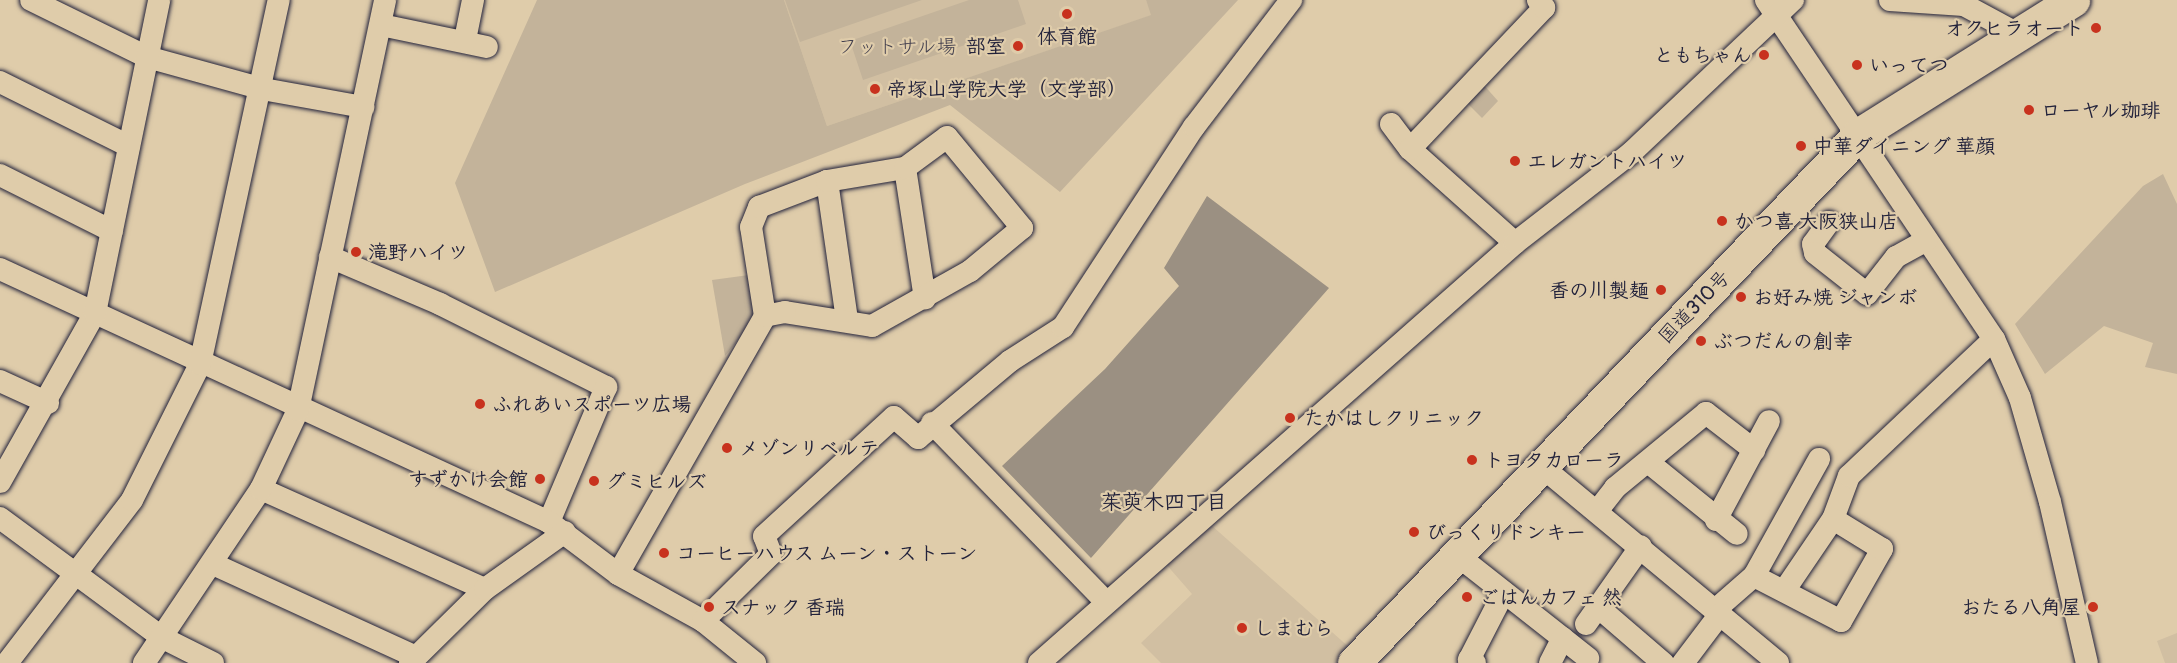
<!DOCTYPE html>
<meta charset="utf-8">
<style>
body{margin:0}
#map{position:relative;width:2177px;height:663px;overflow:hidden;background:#dfccaa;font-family:Pangolin,"Klee One",sans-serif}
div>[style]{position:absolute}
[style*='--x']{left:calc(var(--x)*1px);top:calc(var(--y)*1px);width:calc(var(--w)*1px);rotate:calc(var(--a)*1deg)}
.built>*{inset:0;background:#d1bfa2}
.green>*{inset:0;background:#c3b39a}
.water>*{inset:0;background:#9b9082}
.roads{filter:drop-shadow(0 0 2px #22223b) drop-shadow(0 0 2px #22223b)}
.minor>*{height:22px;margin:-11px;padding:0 11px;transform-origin:11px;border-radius:11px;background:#dfccaa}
.highway>*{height:33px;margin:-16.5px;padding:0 16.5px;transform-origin:16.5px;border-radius:16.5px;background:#dfccaa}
.dots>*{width:16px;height:16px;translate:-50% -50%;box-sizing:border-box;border:3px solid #dfccaa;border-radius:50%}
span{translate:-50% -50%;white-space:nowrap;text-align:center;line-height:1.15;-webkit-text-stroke:4.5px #dfccaa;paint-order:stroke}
.poi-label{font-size:20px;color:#22223b;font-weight:700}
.right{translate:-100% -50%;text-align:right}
.left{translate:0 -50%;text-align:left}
.park-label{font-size:20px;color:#423f4e}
.street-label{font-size:20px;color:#22223b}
.neighbourhood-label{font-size:21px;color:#22223b;font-weight:700}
</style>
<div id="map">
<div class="built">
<i style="clip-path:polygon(784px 0,1146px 0,1152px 15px,827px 126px)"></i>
<i style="clip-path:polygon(1211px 525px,1350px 648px,1337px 663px,1161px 663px,1141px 643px,1192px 594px,1165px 563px)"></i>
<i style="clip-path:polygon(2177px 633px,2177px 663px,2165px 663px,2157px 641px)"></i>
</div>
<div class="green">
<i style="clip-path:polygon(537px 0,784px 0,827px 126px,1151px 15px,1146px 0,1238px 0,1060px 192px,950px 105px,745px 184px,495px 292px,455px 183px)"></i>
<i style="clip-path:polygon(785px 0,922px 0,800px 42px)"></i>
<i style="clip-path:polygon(969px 0,1018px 0,1026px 24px,863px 80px,850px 41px)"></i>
<i style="clip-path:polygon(1482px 83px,1498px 101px,1482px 118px,1465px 101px)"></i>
<i style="clip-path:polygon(2163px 174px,2177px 204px,2177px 374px,2145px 367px,2153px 343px,2104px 326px,2045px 374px,2015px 324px,2143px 186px)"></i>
<i style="clip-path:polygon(749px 275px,754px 320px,725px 356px,712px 280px)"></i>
</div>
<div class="water">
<i style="clip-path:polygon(1207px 196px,1329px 288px,1091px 558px,1002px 466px,1105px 369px,1179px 286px,1164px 268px)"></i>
</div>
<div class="roads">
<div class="minor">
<i style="--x:31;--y:0;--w:129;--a:26.2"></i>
<i style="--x:147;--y:57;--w:120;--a:15.4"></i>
<i style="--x:263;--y:89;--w:102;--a:10.2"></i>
<i style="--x:1766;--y:0;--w:409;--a:56.1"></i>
<i style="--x:1994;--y:339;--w:64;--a:66.2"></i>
<i style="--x:2020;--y:398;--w:108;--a:73.9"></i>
<i style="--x:2050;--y:502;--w:165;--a:77.1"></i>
<i style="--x:1890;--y:0;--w:74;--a:3.9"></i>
<i style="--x:1964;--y:5;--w:61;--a:28.2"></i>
<i style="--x:381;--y:25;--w:108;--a:11.7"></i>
<i style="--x:465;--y:40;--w:41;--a:-78.7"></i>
<i style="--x:0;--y:82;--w:144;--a:26.4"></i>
<i style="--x:1391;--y:124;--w:31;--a:53"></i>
<i style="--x:1410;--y:149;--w:141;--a:41.8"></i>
<i style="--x:1410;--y:149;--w:195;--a:-46.5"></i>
<i style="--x:1544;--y:8;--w:10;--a:-127"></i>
<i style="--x:905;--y:168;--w:132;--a:81.3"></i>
<i style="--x:0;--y:175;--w:125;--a:26.6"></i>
<i style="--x:827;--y:181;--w:140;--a:81.8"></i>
<i style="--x:1829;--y:222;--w:27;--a:126"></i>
<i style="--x:1813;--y:244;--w:9;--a:77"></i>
<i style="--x:1815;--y:253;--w:66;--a:38.3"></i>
<i style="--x:1867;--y:294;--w:47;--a:-51.9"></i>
<i style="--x:1896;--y:257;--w:35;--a:-29"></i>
<i style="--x:330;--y:257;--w:120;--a:23.1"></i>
<i style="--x:440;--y:304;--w:186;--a:26.6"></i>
<i style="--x:606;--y:387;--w:147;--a:112.9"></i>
<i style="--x:0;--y:269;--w:604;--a:24.74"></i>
<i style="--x:549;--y:522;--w:86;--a:37"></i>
<i style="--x:618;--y:574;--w:97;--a:28.9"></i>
<i style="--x:703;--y:621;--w:67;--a:38.9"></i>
<i style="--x:0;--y:381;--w:53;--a:24.6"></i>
<i style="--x:932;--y:423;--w:250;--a:45.8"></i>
<i style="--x:1648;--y:462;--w:114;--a:39"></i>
<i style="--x:1541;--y:466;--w:308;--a:39.7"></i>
<i style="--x:0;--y:482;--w:194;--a:-60.7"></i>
<i style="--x:95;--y:313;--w:319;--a:-78.4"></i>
<i style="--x:261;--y:489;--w:245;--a:24.1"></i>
<i style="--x:1598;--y:510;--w:28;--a:-52"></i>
<i style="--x:1615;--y:488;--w:118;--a:-39.5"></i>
<i style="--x:1706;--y:413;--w:61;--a:37.6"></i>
<i style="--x:0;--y:518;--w:202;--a:36.4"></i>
<i style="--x:163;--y:638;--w:56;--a:26.6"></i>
<i style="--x:1716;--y:520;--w:112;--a:-61.8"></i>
<i style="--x:1457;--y:555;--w:167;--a:38.2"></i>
<i style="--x:213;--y:564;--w:221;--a:24.6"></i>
<i style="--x:618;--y:574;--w:297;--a:-60.3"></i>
<i style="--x:765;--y:316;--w:90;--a:-98.9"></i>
<i style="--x:751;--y:227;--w:22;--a:-68"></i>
<i style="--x:759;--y:207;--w:73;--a:-20.9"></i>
<i style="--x:827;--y:181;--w:79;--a:-9.5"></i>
<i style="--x:905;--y:168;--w:52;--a:-36.4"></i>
<i style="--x:947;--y:137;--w:118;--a:50.5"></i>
<i style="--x:1022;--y:228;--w:67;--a:140.4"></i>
<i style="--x:970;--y:271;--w:112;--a:150.7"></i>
<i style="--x:872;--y:326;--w:88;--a:-170.9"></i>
<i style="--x:785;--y:312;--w:20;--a:169"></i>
<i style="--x:1754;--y:576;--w:134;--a:-60.9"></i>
<i style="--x:1784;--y:591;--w:87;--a:-55.8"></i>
<i style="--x:1833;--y:519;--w:46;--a:-69.6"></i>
<i style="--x:1849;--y:476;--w:199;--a:-43.4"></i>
<i style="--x:1598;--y:607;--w:86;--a:40.7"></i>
<i style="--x:1715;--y:610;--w:52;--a:-41.1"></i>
<i style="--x:1754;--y:576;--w:98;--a:27.3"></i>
<i style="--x:1841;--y:621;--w:83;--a:-60.3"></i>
<i style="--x:1882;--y:549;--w:57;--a:-148.5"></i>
<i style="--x:703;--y:621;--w:95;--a:-44.6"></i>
<i style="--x:771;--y:554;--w:19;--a:-111"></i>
<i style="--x:764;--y:536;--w:176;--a:-42.5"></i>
<i style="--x:894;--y:417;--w:32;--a:41"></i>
<i style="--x:918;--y:438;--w:120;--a:-39.9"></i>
<i style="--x:1010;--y:361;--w:63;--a:-32.7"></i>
<i style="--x:1063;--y:327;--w:239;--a:-56.8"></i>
<i style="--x:1194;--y:127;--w:160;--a:-52.6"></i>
<i style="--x:1586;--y:624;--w:95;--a:-54.8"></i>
<i style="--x:7;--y:663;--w:205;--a:-52.5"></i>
<i style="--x:132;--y:500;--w:152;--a:-63.4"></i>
<i style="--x:200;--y:364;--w:372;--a:-77.8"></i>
<i style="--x:144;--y:663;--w:210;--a:-56.1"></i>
<i style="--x:261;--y:489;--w:87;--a:-64.9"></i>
<i style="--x:298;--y:410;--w:419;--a:-78"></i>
<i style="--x:410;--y:663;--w:105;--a:-44.6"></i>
<i style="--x:485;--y:589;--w:98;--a:-35.5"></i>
<i style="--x:1039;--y:663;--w:635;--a:-41.42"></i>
<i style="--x:1515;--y:243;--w:147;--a:-37.8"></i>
<i style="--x:1631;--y:153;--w:223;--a:-43.4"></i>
<i style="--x:1475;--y:663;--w:7;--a:-153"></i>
<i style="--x:1469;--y:660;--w:76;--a:-62.8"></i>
<i style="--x:1550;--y:663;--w:28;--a:-63"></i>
<i style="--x:1683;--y:663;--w:61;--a:-52.9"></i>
</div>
<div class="highway">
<i style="--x:1354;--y:663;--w:730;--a:-46.33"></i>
<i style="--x:1858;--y:135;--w:254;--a:-32.1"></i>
</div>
</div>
<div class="dots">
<i style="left:1067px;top:14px;background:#c8321e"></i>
<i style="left:2096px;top:28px;background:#c8321e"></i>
<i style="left:1018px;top:46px;background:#c8321e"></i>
<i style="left:1764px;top:55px;background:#c8321e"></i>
<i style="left:1857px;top:65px;background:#c8321e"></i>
<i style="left:875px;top:89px;background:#c8321e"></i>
<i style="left:2029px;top:110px;background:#c8321e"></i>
<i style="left:1801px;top:146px;background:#c8321e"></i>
<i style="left:1515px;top:161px;background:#c8321e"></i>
<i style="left:1722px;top:221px;background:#c8321e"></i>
<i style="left:356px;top:252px;background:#c8321e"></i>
<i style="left:1661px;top:290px;background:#c8321e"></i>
<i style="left:1741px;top:297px;background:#c8321e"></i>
<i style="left:1701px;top:341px;background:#c8321e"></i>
<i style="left:480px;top:404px;background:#c8321e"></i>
<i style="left:1290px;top:418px;background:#c8321e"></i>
<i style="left:727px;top:448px;background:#c8321e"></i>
<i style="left:1472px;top:460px;background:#c8321e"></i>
<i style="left:540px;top:479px;background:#c8321e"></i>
<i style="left:594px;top:481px;background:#c8321e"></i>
<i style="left:1414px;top:532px;background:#c8321e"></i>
<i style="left:664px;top:553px;background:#c8321e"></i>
<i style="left:1467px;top:597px;background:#c8321e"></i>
<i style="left:709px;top:607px;background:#c8321e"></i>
<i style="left:2093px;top:607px;background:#c8321e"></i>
<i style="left:1242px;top:628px;background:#c8321e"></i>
</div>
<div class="poi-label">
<span class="right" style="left:2084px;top:28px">オクヒラオート</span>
<span style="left:1067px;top:36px">体育館</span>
<span class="right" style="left:1006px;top:46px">部室</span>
<span class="right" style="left:1752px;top:55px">ともちゃん</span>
<span class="left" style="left:1869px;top:65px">いってつ</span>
<span class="left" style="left:887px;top:89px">帝塚山学院大学（文学部）</span>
<span class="left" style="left:2041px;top:110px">ローヤル珈琲</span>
<span class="left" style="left:1813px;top:146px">中華ダイニング 華顔</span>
<span class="left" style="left:1527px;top:161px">エレガントハイツ</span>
<span class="left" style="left:1734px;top:221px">かつ喜 大阪狭山店</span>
<span class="left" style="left:368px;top:252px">滝野ハイツ</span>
<span class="right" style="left:1649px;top:290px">香の川製麺</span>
<span class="left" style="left:1753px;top:297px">お好み焼 ジャンボ</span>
<span class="left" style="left:1713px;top:341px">ぶつだんの創幸</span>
<span class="left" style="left:492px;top:404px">ふれあいスポーツ広場</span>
<span class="left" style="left:1304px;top:418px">たかはしクリニック</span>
<span class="left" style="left:739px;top:448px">メゾンリベルテ</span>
<span class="left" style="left:1484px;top:460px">トヨタカローラ</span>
<span class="right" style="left:528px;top:479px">すずかけ会館</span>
<span class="left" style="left:606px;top:481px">グミヒルズ</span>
<span class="left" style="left:1426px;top:532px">びっくりドンキー</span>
<span class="left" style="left:676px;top:553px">コーヒーハウス ムーン・ストーン</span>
<span class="left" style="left:1479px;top:597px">ごはんカフェ 然</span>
<span class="left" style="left:721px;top:607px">スナック 香瑞</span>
<span class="right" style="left:2081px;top:607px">おたる八角屋</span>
<span class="left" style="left:1254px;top:628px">しまむら</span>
</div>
<div class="park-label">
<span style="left:897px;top:46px">フットサル場</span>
</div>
<div class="street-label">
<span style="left:1694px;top:307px;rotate:-46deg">国道310号</span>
</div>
<div class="neighbourhood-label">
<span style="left:1164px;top:503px">茱萸木四丁目</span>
</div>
</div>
